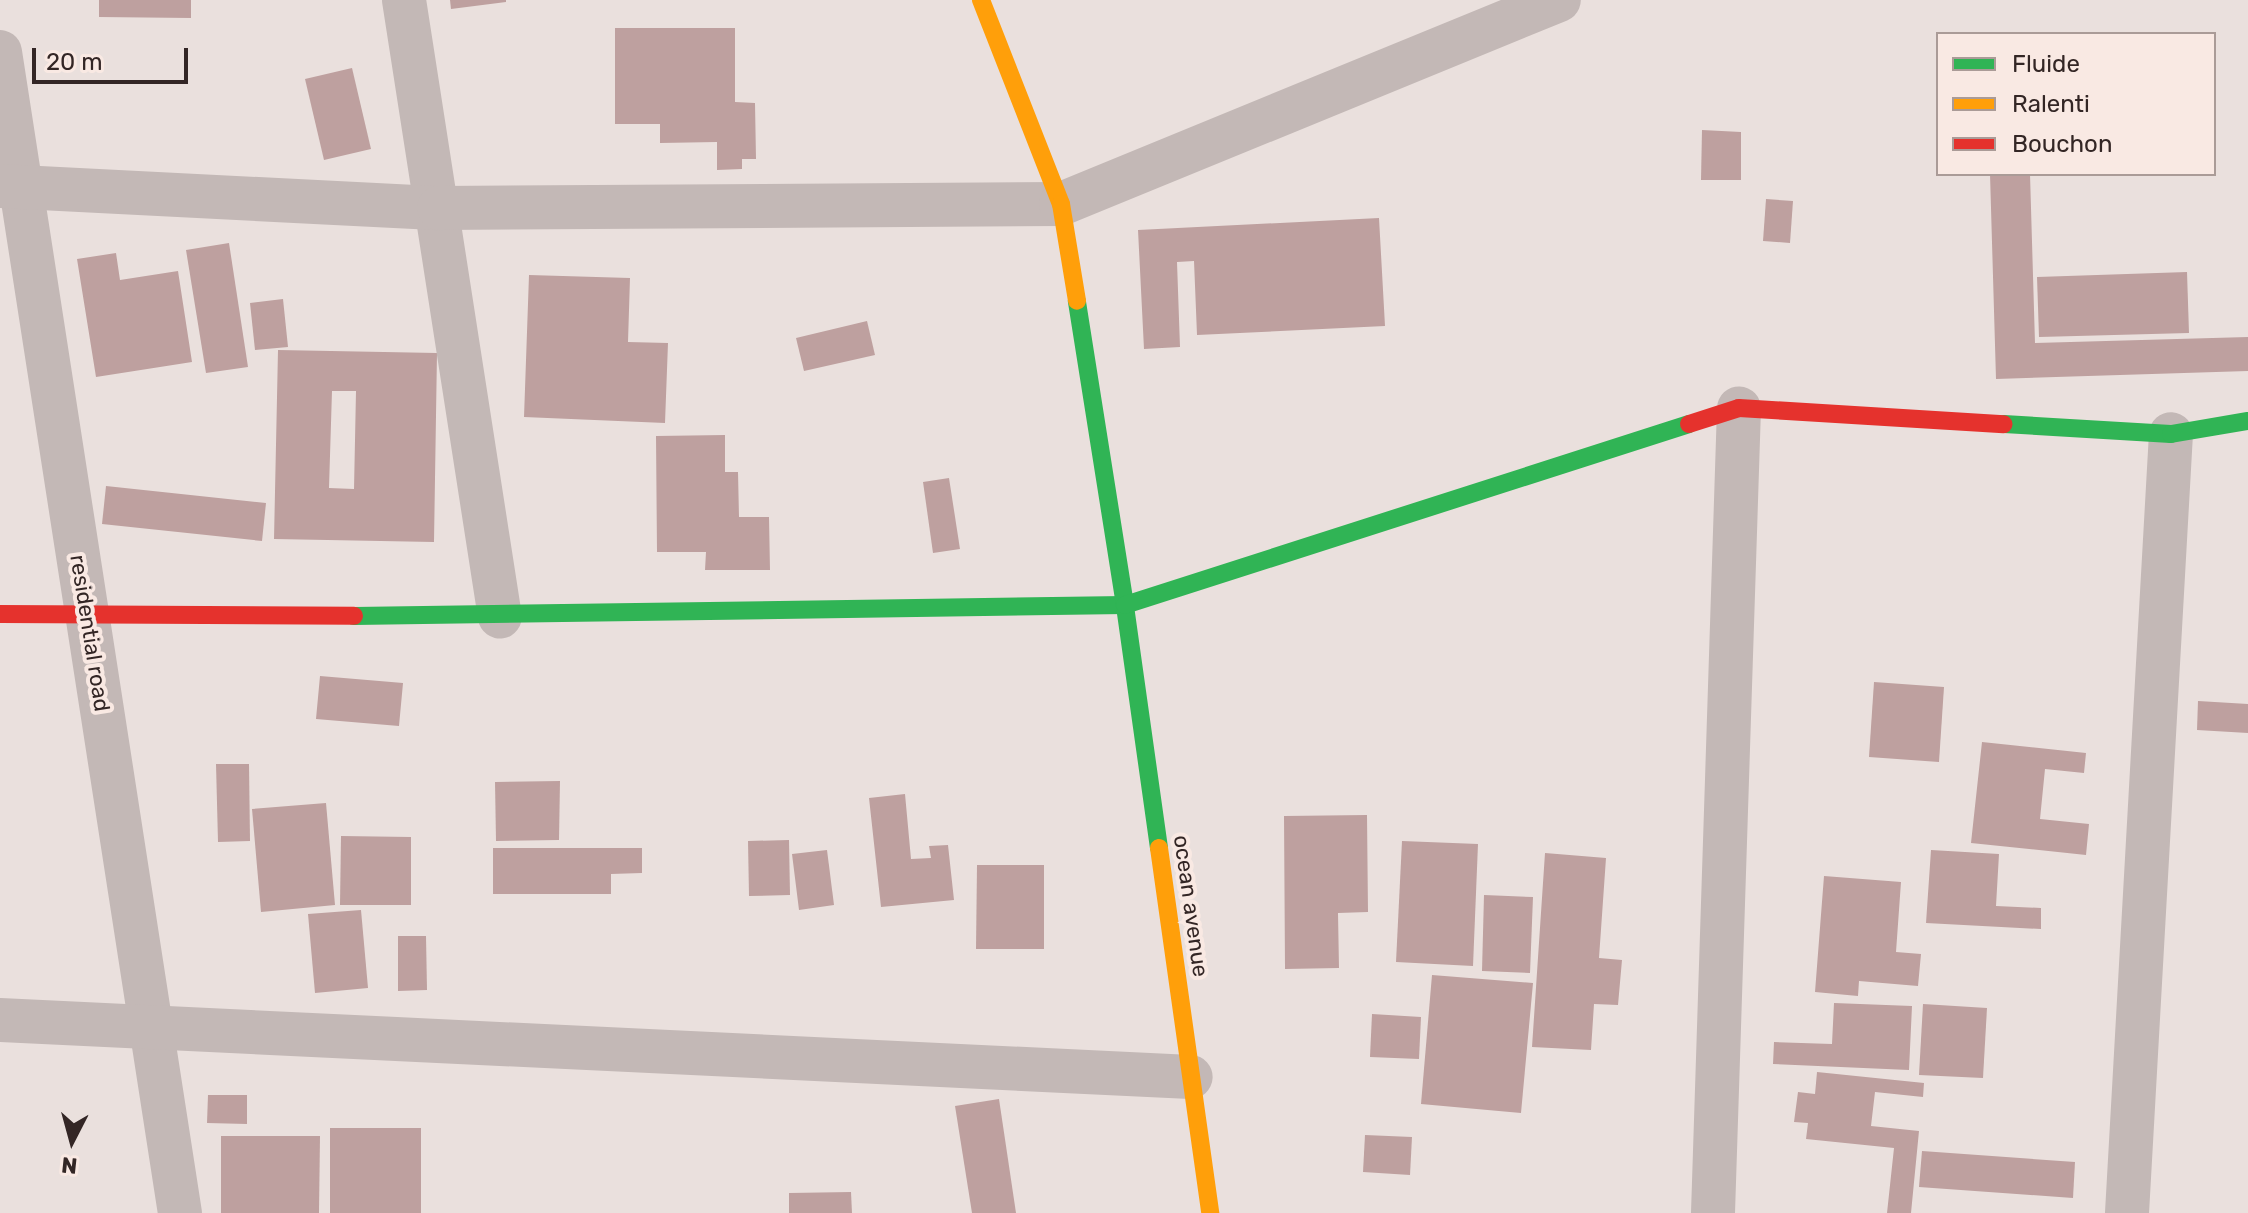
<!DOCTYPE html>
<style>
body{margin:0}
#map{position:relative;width:2248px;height:1213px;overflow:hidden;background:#eae0dd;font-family:Rubik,sans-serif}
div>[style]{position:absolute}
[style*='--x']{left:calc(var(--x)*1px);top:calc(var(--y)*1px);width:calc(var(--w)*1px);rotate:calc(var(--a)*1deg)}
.building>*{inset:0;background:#bea09f}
.street>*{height:44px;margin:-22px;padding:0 22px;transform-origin:22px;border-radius:22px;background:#c3b8b6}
.fast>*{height:18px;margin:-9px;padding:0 9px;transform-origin:9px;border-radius:9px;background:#30b455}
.slow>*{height:18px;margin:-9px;padding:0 9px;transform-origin:9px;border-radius:9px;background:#ff9f0a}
.jam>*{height:18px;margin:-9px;padding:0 9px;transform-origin:9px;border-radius:9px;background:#e5322d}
span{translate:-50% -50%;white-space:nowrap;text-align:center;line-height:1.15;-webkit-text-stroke:8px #f9e9e3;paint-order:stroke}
.street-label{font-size:22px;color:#332625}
.legend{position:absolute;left:1936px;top:32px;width:280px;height:144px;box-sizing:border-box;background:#f9e9e3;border:2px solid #aa9b97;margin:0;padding:10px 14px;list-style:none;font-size:24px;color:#332625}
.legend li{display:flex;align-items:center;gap:16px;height:40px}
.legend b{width:40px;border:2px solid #aa9b97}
.north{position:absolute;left:32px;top:1101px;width:80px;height:80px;-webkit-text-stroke:6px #f9e9e3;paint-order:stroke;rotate:186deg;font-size:22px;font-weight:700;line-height:32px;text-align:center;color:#332625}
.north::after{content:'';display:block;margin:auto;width:28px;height:36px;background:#332625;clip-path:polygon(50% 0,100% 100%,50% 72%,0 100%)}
.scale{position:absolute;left:32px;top:48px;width:156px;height:36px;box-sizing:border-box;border:4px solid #332625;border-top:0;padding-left:10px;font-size:24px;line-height:28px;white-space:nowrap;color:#332625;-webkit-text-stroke:6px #f9e9e3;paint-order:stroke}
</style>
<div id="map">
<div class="building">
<i style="clip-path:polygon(99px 0,191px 0,191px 18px,99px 17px)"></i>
<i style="clip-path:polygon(450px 0,506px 0,506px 2px,451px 9px)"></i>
<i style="clip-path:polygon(615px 28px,735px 28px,735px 102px,755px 103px,756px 159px,742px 159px,742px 169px,717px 170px,717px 142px,660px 143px,660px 124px,615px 124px)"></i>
<i style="clip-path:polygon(352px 68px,371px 149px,324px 160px,305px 79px)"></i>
<i style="clip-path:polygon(1702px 130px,1741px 132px,1741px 180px,1701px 180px)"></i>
<i style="clip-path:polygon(1990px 174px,2030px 174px,2035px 343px,2248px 337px,2248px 371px,1996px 379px)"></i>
<i style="clip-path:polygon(1766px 199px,1793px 201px,1790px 243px,1763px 241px)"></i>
<i style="clip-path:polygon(1379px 218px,1385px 326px,1197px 335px,1194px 261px,1177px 262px,1180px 347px,1144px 349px,1138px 230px)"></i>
<i style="clip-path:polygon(229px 243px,248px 367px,206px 373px,186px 250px)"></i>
<i style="clip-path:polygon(116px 253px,120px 280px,178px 271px,192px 362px,96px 377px,77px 259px)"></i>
<i style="clip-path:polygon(2187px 272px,2189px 333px,2039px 337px,2037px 277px)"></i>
<i style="clip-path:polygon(529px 275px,630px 278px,628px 342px,668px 343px,665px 423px,524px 417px)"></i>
<i style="clip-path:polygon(283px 299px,288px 347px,255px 350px,250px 303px)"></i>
<i style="clip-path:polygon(867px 321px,875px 355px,804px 371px,796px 338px)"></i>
<i style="clip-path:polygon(evenodd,278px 350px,437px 353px,434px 542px,274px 539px,278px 350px,332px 391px,356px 391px,354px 489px,329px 488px,332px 391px)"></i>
<i style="clip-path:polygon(725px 435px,725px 472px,738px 472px,739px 517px,769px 517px,770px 570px,705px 570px,706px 552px,657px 552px,656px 436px)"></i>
<i style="clip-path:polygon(949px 478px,960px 549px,933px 553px,923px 482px)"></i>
<i style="clip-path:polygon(106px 486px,266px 503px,262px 541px,102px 524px)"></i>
<i style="clip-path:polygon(320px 676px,403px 683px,399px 726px,316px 719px)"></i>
<i style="clip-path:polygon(1874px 682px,1944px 687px,1939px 762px,1869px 757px)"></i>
<i style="clip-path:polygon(2198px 701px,2248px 704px,2248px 733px,2197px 730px)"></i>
<i style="clip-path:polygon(1982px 742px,2086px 753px,2084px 773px,2045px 769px,2040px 819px,2089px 824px,2086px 855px,1971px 843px)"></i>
<i style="clip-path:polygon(216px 764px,249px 764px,250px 841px,218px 842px)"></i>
<i style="clip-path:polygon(560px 781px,559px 840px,496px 841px,495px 782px)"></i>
<i style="clip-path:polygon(905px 794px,911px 859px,931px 858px,929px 846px,948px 845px,954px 900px,881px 907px,869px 798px)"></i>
<i style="clip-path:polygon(326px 803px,335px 905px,261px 912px,252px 809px)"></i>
<i style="clip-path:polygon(1367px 815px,1368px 912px,1338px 913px,1339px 968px,1285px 969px,1284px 816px)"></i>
<i style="clip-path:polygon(341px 836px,411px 837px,411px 905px,340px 905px)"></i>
<i style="clip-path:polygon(789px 840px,790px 895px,749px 896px,748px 841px)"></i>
<i style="clip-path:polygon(1402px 841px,1478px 844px,1473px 966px,1396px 962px)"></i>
<i style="clip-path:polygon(493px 848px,642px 848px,642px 873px,611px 874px,611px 894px,493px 894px)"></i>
<i style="clip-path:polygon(827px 850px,834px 905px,799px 910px,792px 854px)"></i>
<i style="clip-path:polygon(1931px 850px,1999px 854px,1996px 906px,2041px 908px,2041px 929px,1926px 923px)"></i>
<i style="clip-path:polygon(1545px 853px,1606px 858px,1599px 958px,1622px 960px,1618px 1005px,1594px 1004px,1591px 1050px,1532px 1047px)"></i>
<i style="clip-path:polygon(977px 865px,1044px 865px,1044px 949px,976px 949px)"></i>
<i style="clip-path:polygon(1824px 876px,1901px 882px,1896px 952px,1921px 954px,1918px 986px,1859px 981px,1858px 996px,1815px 992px)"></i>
<i style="clip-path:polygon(1484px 895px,1533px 897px,1530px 973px,1482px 971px)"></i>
<i style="clip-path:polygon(361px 910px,368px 988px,315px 993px,308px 914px)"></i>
<i style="clip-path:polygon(398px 936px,426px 936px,427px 990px,398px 991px)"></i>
<i style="clip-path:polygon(1432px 975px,1533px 983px,1521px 1113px,1421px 1104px)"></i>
<i style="clip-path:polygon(1834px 1003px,1912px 1006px,1909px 1070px,1773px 1064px,1774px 1042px,1832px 1044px)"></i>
<i style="clip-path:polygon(1923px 1004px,1987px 1008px,1983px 1078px,1919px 1075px)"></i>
<i style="clip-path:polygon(1372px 1014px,1421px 1017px,1419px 1059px,1370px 1057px)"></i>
<i style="clip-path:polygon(1817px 1072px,1924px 1083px,1923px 1097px,1875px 1092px,1871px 1126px,1919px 1131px,1911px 1213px,1887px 1213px,1894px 1148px,1806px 1139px,1808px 1123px,1794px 1122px,1798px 1092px,1815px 1094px)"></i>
<i style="clip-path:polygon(208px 1095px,247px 1095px,247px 1124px,207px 1123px)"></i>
<i style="clip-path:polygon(999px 1099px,1016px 1213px,972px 1213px,955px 1106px)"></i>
<i style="clip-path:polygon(330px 1128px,421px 1128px,421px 1213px,330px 1213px)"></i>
<i style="clip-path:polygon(1365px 1135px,1412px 1137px,1410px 1175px,1363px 1172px)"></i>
<i style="clip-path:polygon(221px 1136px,320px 1136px,319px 1213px,221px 1213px)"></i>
<i style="clip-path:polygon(1922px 1151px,2075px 1162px,2073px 1198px,1919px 1187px)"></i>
<i style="clip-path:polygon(851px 1192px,852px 1213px,789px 1213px,789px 1193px)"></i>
</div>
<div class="street">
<i style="--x:404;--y:0;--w:624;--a:81.16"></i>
<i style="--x:0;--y:52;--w:1175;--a:81.19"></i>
<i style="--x:0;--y:186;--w:440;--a:2.9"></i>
<i style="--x:439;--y:208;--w:622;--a:-0.37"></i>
<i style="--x:1061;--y:204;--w:538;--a:-22.28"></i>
<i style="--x:0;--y:1020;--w:1192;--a:2.74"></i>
<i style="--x:1713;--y:1213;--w:805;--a:-88.15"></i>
<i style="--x:2127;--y:1213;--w:780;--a:-86.77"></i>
</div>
<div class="fast">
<i style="--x:2004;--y:424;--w:167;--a:3.4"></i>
<i style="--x:2171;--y:434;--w:78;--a:-9.6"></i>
<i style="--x:354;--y:616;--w:771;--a:-0.82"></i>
<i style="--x:1125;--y:605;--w:308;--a:-99"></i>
<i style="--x:1159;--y:848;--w:245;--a:-98"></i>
<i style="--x:1125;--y:605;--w:592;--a:-17.79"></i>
</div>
<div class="slow">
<i style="--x:981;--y:0;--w:219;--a:68.6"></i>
<i style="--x:1061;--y:204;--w:98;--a:80.6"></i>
<i style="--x:1159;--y:848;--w:369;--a:82"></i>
</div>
<div class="jam">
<i style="--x:1689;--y:424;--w:52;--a:-17.7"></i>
<i style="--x:1739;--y:408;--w:265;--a:3.5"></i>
<i style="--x:0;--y:614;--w:354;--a:0.3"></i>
</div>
<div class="street-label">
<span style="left:90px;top:633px;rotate:81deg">residential road</span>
<span style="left:1191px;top:906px;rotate:82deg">ocean avenue</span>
</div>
<ul class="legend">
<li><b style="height:10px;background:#30b455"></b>Fluide</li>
<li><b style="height:10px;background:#ff9f0a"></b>Ralenti</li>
<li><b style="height:10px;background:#e5322d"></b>Bouchon</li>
</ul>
<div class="north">N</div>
<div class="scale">20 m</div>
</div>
